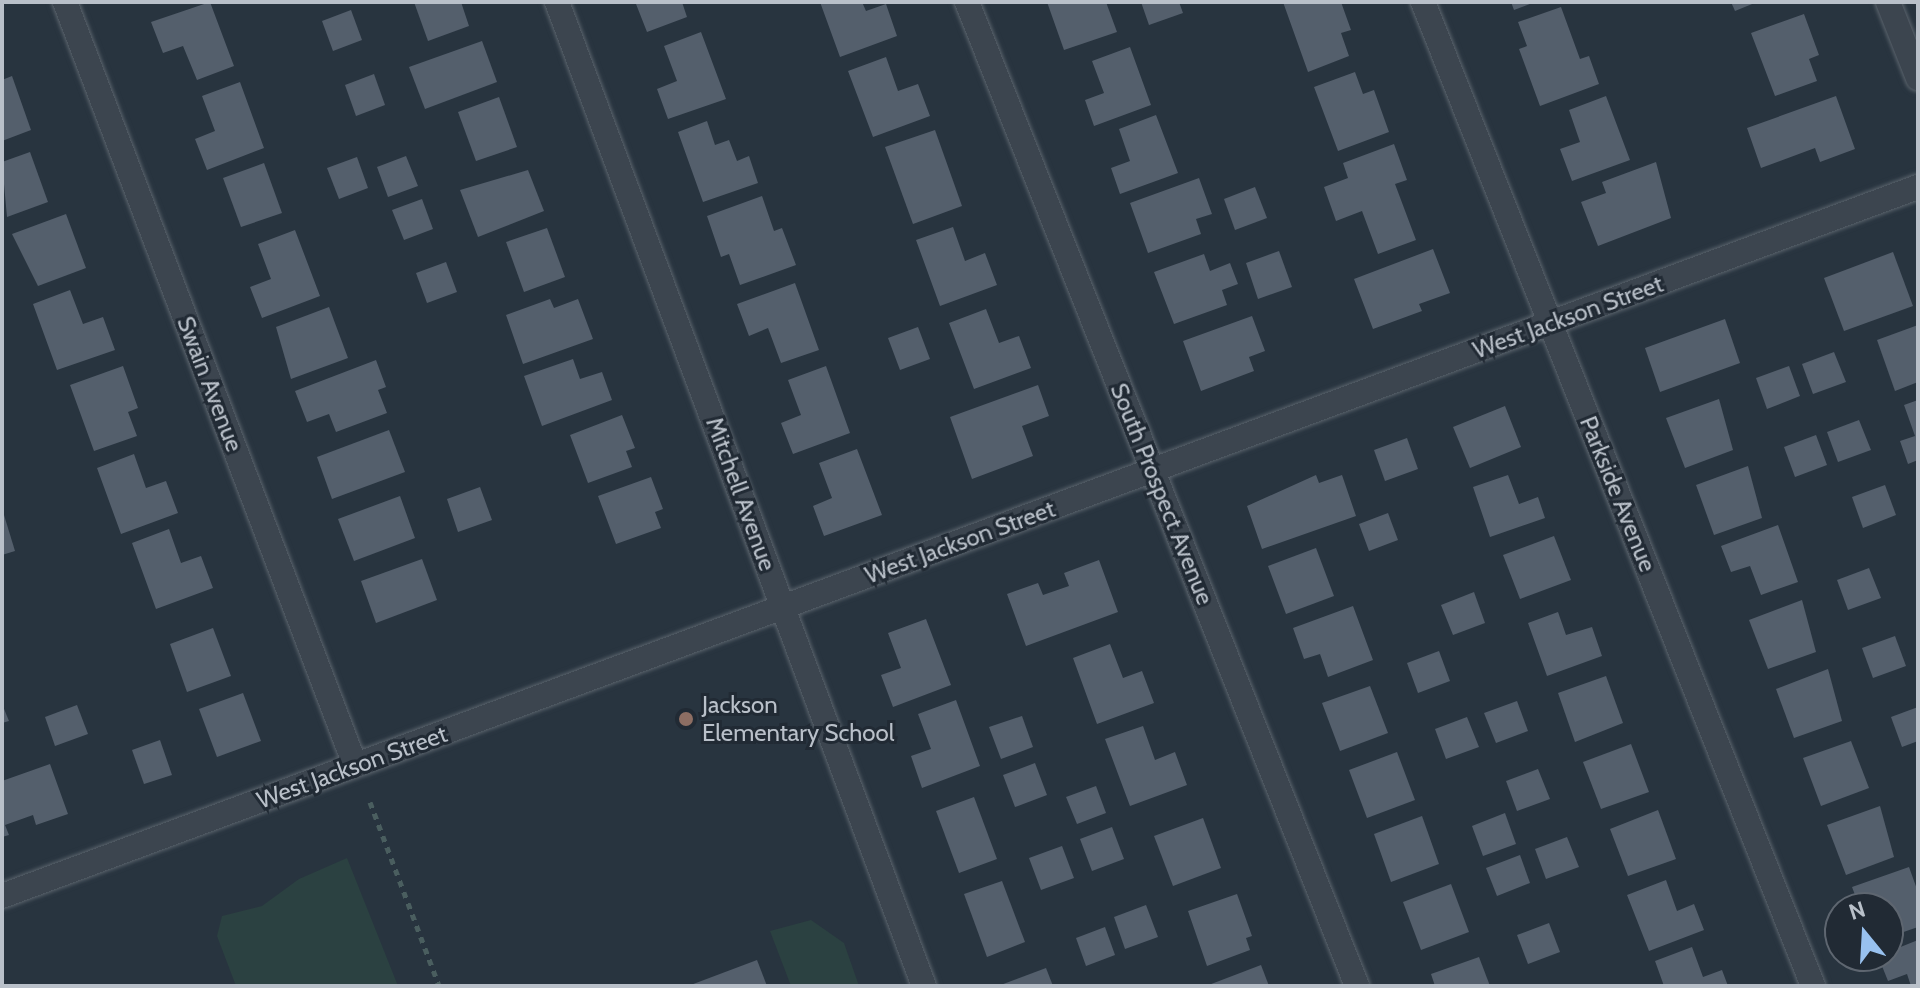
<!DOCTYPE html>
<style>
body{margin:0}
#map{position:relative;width:1920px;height:988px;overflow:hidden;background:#28343f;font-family:Cabin,sans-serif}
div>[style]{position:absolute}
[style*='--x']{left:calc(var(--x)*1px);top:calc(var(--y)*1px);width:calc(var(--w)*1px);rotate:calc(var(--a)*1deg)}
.green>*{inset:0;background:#2b4141}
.building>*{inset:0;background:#545f6c}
.path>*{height:5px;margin-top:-2.5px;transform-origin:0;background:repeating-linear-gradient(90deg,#4a5e5f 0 6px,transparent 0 12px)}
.roads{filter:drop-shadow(0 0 2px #5a636c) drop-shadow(0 0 2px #5a636c)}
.street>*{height:24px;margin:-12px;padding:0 12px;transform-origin:12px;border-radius:12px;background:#3c454f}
.dots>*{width:22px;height:22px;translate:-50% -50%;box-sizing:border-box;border:4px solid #212a34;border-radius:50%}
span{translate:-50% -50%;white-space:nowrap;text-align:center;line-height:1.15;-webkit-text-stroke:6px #212a34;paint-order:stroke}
.street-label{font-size:24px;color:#b9c0c9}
.poi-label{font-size:24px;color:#b9c0c9}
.left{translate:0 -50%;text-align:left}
.frame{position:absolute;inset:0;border:4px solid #b9c0c9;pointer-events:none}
.north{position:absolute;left:1824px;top:892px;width:80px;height:80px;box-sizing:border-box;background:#212a34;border:2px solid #5e6670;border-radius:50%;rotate:342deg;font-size:22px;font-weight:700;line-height:32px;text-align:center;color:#b9c0c9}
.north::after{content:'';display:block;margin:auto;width:28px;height:36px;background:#98c1ef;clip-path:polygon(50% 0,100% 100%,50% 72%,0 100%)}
</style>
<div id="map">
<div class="green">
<i style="clip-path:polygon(347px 858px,398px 986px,236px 986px,217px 936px,222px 916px,262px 906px,299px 879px)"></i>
<i style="clip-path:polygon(811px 920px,844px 943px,859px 986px,791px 986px,770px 931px)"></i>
</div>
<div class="building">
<i style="clip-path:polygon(210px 2px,234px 66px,197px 80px,183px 46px,163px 53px,151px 22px)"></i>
<i style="clip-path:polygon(414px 2px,461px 2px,469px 26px,428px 41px)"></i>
<i style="clip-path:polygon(627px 2px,682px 2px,687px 17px,647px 32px,636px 4px)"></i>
<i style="clip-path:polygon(820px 2px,862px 2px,866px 11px,886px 4px,897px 36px,840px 57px)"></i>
<i style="clip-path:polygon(1047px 2px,1106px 2px,1117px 32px,1064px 50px)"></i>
<i style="clip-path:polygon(1141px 2px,1179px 2px,1183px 13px,1149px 25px)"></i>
<i style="clip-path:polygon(1283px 2px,1341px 2px,1351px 30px,1341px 33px,1349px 56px,1308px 72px)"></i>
<i style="clip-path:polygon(1511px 2px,1535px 2px,1514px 10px)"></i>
<i style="clip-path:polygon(1731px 2px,1757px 2px,1735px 11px)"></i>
<i style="clip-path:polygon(1561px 7px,1580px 59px,1589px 56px,1599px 84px,1540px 106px,1519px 49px,1527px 46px,1518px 22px)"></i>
<i style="clip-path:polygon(351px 10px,362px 40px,333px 51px,322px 21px)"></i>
<i style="clip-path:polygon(1804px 14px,1819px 55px,1809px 59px,1817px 81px,1775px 96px,1751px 33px)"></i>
<i style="clip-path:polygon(701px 32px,726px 99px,668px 119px,657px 89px,677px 81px,664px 46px)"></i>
<i style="clip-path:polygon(482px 41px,497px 82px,425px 109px,409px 67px)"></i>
<i style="clip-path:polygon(1130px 47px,1151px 105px,1094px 126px,1085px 100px,1104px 93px,1092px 61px)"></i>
<i style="clip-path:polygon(886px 57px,898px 91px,918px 84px,930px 116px,873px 137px,848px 71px)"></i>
<i style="clip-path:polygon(1355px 72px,1363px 94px,1374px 90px,1389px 132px,1338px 151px,1314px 87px)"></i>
<i style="clip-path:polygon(374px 74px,385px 105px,356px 116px,345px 85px)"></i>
<i style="clip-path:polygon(12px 76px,31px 130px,2px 141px,2px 80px)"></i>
<i style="clip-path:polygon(240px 82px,264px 148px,207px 170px,195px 139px,215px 131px,202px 96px)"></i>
<i style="clip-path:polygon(1606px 96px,1630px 160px,1572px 181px,1560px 149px,1580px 142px,1569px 110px)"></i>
<i style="clip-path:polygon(1836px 96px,1855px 149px,1820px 162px,1815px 148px,1761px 168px,1747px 128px)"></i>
<i style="clip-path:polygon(499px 97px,517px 147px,476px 161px,458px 112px)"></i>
<i style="clip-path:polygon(1156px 115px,1178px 173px,1120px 194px,1111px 168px,1130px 161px,1119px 129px)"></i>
<i style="clip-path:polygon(707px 121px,715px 145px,729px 140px,737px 161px,749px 156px,758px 183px,703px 202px,678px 132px)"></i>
<i style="clip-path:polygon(935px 130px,962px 206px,913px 224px,885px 147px)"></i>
<i style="clip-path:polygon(1394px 144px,1407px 180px,1395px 184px,1416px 240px,1378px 254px,1362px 211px,1336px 221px,1324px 187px,1348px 178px,1343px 163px)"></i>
<i style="clip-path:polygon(30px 152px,48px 202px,7px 217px,2px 162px)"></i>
<i style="clip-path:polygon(406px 156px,418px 186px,388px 197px,377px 167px)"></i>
<i style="clip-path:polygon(357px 157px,368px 188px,339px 199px,327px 168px)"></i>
<i style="clip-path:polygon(1656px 162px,1671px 218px,1598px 246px,1581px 202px,1606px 193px,1602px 182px)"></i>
<i style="clip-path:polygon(264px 163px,282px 213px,241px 227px,223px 178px)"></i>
<i style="clip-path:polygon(528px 170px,544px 211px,478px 237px,460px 190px)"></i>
<i style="clip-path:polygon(1199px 178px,1212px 214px,1196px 219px,1201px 234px,1148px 253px,1130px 203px)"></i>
<i style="clip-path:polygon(1255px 187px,1267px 218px,1235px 230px,1224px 199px)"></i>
<i style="clip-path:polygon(762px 196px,774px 231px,782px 228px,796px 265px,740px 285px,729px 254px,721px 257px,707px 216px)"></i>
<i style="clip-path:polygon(422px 199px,433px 229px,404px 240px,392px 210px)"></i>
<i style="clip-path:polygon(66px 214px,86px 268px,38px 286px,12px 234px)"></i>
<i style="clip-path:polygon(953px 227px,965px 261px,985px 253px,997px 285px,940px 306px,916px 240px)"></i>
<i style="clip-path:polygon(547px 228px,565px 277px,524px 292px,506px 242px)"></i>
<i style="clip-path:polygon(295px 230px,320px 296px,262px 318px,250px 287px,271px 279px,258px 244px)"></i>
<i style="clip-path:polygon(1433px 249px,1450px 293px,1419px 304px,1422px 311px,1373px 329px,1354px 279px)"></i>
<i style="clip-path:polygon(1279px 251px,1292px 287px,1258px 299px,1246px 263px)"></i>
<i style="clip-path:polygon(1893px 252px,1913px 306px,1844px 331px,1824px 278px)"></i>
<i style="clip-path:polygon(1204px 254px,1210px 271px,1230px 263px,1238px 284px,1222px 290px,1227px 305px,1174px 324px,1154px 272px)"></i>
<i style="clip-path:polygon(446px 262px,457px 292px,427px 303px,416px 273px)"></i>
<i style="clip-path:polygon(795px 283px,819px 350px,781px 363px,768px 328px,749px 336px,737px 304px)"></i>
<i style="clip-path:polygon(70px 290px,83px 324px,103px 317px,115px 350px,57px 370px,33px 304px)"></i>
<i style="clip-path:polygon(550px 299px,554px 308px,578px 299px,593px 339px,523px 364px,506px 315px)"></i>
<i style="clip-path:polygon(329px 307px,348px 358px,291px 379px,276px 327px)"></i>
<i style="clip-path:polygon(986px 309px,999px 343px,1019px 336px,1031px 368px,974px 389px,949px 323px)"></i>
<i style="clip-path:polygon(1252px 316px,1265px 351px,1249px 357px,1254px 371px,1201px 391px,1183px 341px)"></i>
<i style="clip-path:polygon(1725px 319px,1740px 363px,1660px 392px,1645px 348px)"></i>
<i style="clip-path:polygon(1918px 325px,1918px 382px,1895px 391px,1877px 340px)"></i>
<i style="clip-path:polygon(918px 327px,930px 359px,900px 370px,888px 338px)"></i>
<i style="clip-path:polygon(1834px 352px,1846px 382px,1813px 394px,1802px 364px)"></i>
<i style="clip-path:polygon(573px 359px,580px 379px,602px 372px,612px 400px,542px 426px,524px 376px)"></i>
<i style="clip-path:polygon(376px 360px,386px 387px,378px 390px,387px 413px,336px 432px,329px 414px,307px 422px,295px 391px)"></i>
<i style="clip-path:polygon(123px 366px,138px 408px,128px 412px,137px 436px,94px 451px,70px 385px)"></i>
<i style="clip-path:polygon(826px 366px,850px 433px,793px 454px,781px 423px,801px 415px,788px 380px)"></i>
<i style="clip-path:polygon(1789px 366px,1800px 396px,1767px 409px,1756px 378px)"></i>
<i style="clip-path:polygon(1038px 385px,1049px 416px,1022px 426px,1033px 456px,972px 479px,950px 417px)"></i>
<i style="clip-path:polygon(1719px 399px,1733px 450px,1685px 468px,1666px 418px)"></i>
<i style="clip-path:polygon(1918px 400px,1918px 460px,1908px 464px,1900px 441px,1915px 436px,1904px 405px)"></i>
<i style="clip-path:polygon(1505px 406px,1521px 447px,1470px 468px,1453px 427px)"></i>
<i style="clip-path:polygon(622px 415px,635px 448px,626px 451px,632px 467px,588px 483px,570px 435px)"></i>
<i style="clip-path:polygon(1859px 420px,1871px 450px,1838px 462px,1827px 432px)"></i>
<i style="clip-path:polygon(389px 430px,405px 472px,332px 499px,317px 457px)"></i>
<i style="clip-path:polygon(1816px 435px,1827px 465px,1795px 477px,1784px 447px)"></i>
<i style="clip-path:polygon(1407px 438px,1418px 469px,1385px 481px,1374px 450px)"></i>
<i style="clip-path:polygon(857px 449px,882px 515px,824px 536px,813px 506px,832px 498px,819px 463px)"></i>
<i style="clip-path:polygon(134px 454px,146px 488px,166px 481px,178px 513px,121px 534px,97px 468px)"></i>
<i style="clip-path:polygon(1748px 466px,1762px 518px,1714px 535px,1696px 485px)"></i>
<i style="clip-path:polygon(1316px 475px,1319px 483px,1342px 475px,1356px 516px,1262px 549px,1247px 506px)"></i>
<i style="clip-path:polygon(1508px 475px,1519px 504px,1538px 497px,1545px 518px,1490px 537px,1473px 487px)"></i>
<i style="clip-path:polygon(651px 477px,663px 509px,655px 512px,661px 528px,616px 544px,598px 496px)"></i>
<i style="clip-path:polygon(1885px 485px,1896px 515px,1863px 528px,1852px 497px)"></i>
<i style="clip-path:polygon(480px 487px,492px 520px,458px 532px,447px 499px)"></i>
<i style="clip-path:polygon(400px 496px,415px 538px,354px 561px,338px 519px)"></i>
<i style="clip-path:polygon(1388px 513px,1398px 540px,1369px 551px,1359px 524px)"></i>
<i style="clip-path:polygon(4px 515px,15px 551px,2px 555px,2px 516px)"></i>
<i style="clip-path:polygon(1778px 525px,1798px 582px,1761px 595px,1750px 566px,1731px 572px,1721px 546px)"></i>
<i style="clip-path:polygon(169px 529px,181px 563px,201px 556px,213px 588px,156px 609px,132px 543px)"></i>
<i style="clip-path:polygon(1554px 536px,1571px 580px,1520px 599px,1503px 555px)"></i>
<i style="clip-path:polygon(1316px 548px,1334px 596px,1286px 614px,1268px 566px)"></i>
<i style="clip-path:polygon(422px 559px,437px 600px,376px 623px,361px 581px)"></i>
<i style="clip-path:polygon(1099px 560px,1118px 612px,1026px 646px,1007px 594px,1038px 583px,1043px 595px,1069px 586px,1064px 573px)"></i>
<i style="clip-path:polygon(1869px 568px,1881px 598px,1848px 610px,1837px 580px)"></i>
<i style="clip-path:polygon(1474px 592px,1485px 623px,1453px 635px,1441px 605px)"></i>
<i style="clip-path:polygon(1802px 600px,1816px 652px,1768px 669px,1749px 620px)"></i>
<i style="clip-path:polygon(1353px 606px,1373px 660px,1328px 677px,1320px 654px,1304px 659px,1293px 628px)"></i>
<i style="clip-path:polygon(1558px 612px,1566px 635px,1592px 627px,1602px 656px,1547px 676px,1528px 623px)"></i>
<i style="clip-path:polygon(926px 619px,951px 685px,893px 707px,881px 675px,901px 668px,888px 633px)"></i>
<i style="clip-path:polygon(213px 628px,231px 676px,187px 692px,170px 644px)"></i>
<i style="clip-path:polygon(1895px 636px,1906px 666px,1873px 678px,1862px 648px)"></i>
<i style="clip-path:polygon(1110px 644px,1123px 678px,1142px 671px,1154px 703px,1097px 724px,1073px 658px)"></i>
<i style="clip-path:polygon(1439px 651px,1450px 681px,1418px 693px,1407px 663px)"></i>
<i style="clip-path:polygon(1828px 669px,1842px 721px,1794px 738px,1776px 689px)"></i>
<i style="clip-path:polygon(1606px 676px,1623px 723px,1575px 742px,1558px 693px)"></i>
<i style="clip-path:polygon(1370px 686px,1388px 733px,1340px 751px,1322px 703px)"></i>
<i style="clip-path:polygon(243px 693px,261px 741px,217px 757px,199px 709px)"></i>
<i style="clip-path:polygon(956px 700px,980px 766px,922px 788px,911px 756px,931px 749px,918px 714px)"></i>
<i style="clip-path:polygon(1517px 701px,1528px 731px,1496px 743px,1484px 713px)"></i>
<i style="clip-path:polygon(2px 704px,9px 721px,2px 723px)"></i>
<i style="clip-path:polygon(77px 705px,88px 734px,55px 746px,45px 717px)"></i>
<i style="clip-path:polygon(1918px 707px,1918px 741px,1902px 747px,1891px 717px)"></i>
<i style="clip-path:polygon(1022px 716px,1033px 747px,1001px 759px,989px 727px)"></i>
<i style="clip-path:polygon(1467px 717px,1479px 747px,1446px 759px,1435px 729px)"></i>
<i style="clip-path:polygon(1143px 726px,1155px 760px,1175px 752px,1187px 785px,1130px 806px,1105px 739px)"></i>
<i style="clip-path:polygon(160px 740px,172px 775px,144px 784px,132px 750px)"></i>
<i style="clip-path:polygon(1851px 741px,1869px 788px,1821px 806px,1803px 758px)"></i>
<i style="clip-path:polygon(1631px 744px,1649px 792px,1601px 809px,1583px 762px)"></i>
<i style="clip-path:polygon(1397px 752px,1415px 800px,1367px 818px,1349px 770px)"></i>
<i style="clip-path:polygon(1035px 763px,1047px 795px,1015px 807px,1003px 775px)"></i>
<i style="clip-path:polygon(50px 764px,68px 814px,36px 825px,33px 815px,5px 825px,9px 835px,2px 837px,2px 781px)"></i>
<i style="clip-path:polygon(1538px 769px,1550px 799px,1517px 811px,1506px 781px)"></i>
<i style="clip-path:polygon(1096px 786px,1106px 813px,1077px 824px,1066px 797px)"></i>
<i style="clip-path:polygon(974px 797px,997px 859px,959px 873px,936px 811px)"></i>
<i style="clip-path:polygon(1880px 806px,1894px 857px,1846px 875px,1827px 825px)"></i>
<i style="clip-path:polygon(1658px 810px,1676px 859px,1628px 876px,1610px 829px)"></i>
<i style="clip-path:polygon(1505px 813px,1516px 844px,1483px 856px,1472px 826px)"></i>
<i style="clip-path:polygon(1422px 816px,1439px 864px,1391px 882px,1374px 834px)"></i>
<i style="clip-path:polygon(1203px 818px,1221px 868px,1173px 886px,1154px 836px)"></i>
<i style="clip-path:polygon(1112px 827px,1124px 859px,1092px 871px,1080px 839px)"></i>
<i style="clip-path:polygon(1567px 837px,1579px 867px,1546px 879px,1535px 849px)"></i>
<i style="clip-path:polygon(1062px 846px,1074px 878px,1041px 890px,1029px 858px)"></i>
<i style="clip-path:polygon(1520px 855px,1530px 883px,1497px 896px,1486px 868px)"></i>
<i style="clip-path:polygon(1909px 867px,1918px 892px,1918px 927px,1892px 936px,1888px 908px,1860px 908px,1852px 887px)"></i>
<i style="clip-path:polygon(1666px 880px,1677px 911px,1694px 904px,1704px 930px,1649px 951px,1627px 895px)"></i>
<i style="clip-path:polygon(1002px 881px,1025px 942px,987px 957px,964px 894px)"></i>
<i style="clip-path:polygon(1451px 884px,1469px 932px,1421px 950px,1403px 902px)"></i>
<i style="clip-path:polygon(1237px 894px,1252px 936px,1246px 938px,1250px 950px,1207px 966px,1188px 911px)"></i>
<i style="clip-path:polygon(1146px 905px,1158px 937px,1125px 949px,1114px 917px)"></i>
<i style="clip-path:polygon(1549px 923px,1560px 952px,1528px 964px,1517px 935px)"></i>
<i style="clip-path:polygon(1105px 927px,1115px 955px,1086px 966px,1076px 938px)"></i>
<i style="clip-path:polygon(1918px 940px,1918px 986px,1911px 986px,1907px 974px,1888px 981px,1878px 956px)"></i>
<i style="clip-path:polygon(1692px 947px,1703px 977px,1722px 970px,1728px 986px,1664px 986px,1655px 961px)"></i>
<i style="clip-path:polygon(1479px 957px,1490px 986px,1435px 986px,1431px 974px)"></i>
<i style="clip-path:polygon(757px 960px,767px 986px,688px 986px)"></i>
<i style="clip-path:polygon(1261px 965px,1269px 986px,1206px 986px)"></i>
<i style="clip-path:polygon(1046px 968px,1053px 986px,998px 986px)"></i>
</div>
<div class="path">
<i style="--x:370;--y:802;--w:197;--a:69.4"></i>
</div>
<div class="roads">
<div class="street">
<i style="--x:65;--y:2;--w:816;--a:69.19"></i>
<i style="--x:557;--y:2;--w:1050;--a:69.55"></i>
<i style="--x:967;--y:2;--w:1058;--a:68.38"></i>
<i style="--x:1423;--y:2;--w:1058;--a:68.38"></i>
<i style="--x:1888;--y:2;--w:82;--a:68.5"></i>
<i style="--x:2;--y:896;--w:2043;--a:-20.31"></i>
</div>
</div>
<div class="dots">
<i style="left:686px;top:719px;background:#8d6e63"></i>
</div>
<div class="street-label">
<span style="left:1568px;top:317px;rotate:-20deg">West Jackson Street</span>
<span style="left:210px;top:384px;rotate:69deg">Swain Avenue</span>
<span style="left:741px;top:494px;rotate:70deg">Mitchell Avenue</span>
<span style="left:1162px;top:494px;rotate:68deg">South Prospect Avenue</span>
<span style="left:1618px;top:494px;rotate:68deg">Parkside Avenue</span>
<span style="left:960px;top:542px;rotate:-20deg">West Jackson Street</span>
<span style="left:352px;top:767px;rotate:-20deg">West Jackson Street</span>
</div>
<div class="poi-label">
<span class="left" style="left:702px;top:719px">Jackson<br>Elementary School</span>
</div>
<div class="frame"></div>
<div class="north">N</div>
</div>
